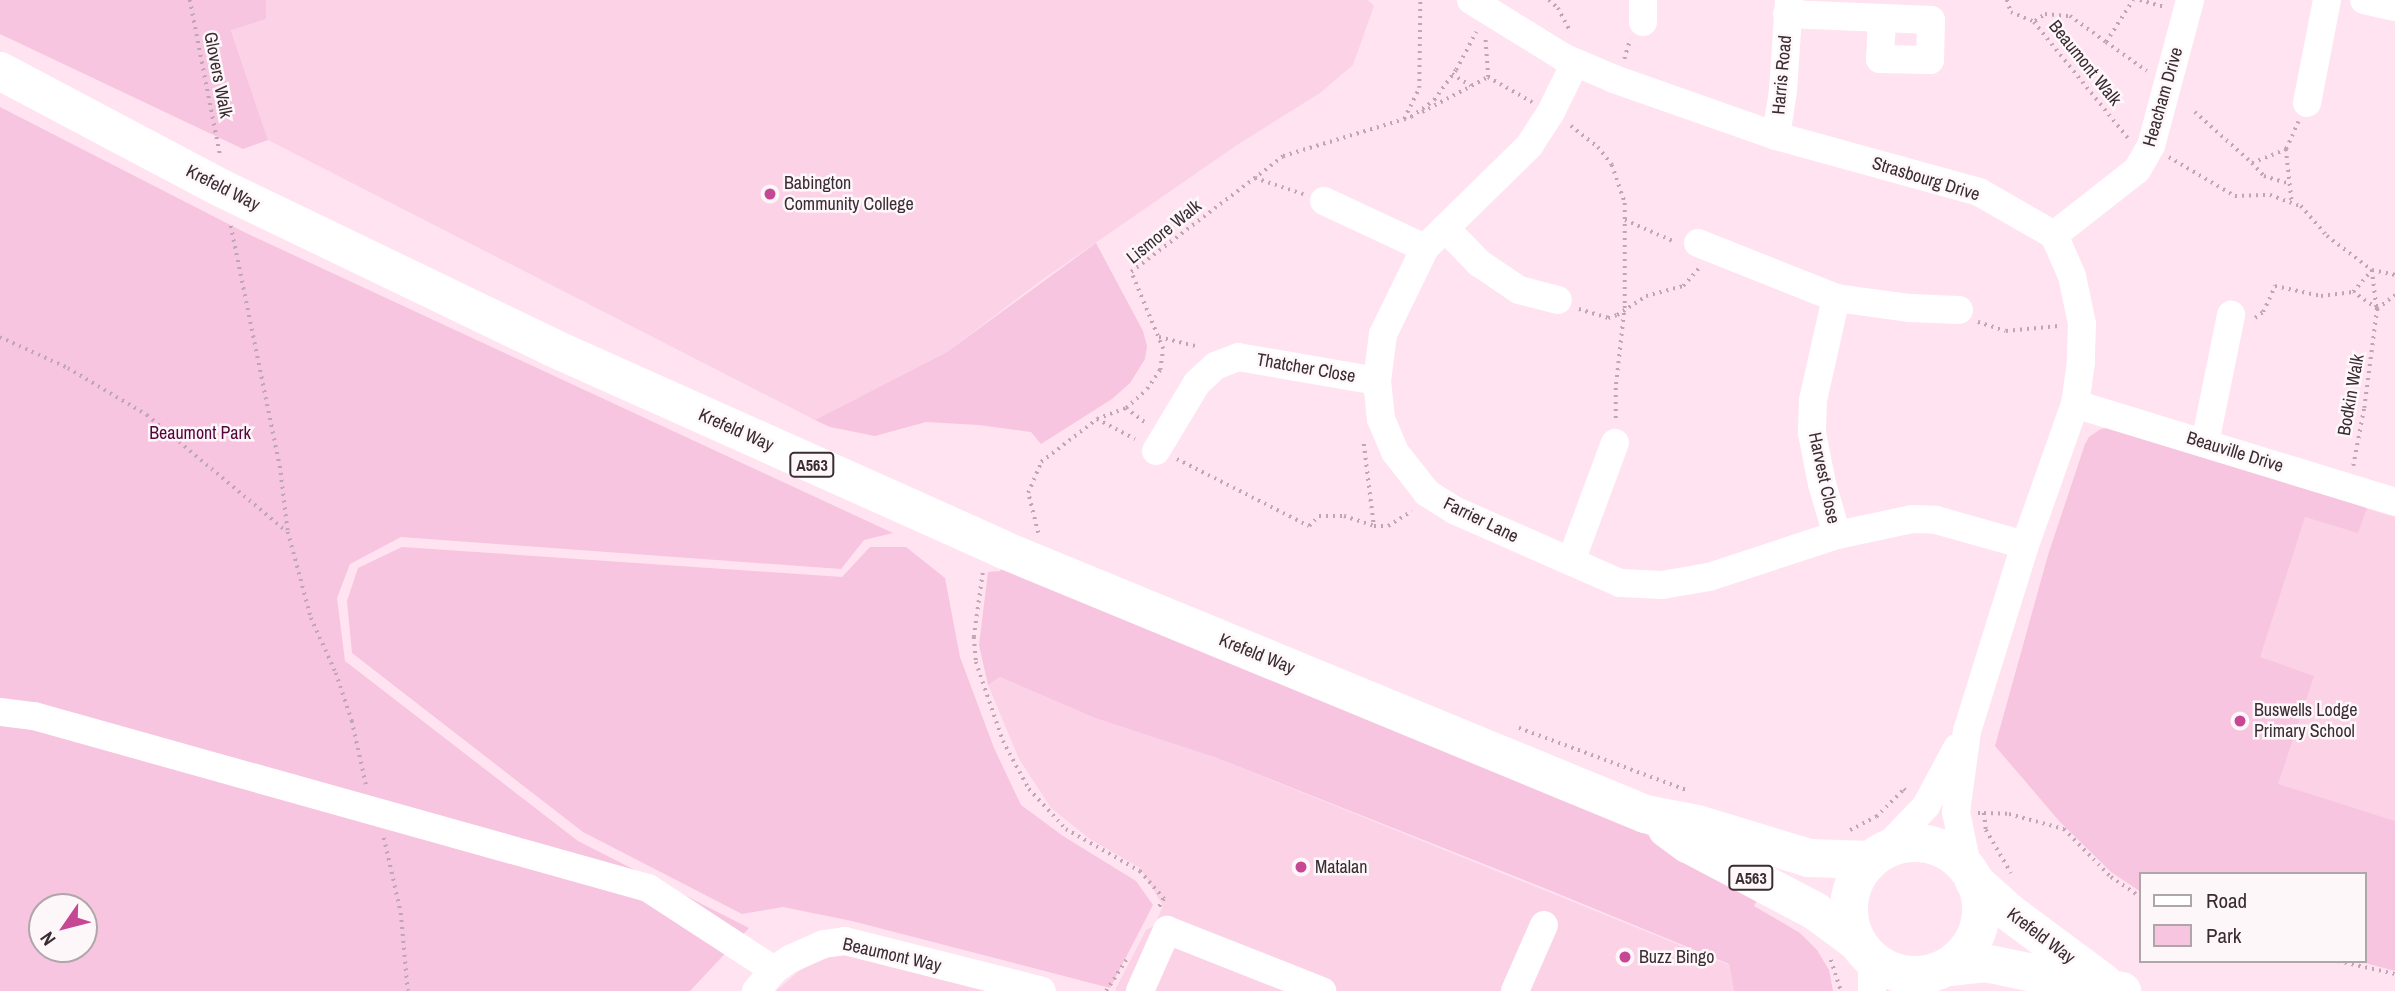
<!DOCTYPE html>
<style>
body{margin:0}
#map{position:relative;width:2395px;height:991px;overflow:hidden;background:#ffe3f1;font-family:"Archivo Narrow",sans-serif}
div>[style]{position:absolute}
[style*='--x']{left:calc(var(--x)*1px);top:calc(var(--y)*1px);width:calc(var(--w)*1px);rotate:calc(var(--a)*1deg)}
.built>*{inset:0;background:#fcd2e7}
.green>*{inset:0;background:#f7c5df}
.path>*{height:3.5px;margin-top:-1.75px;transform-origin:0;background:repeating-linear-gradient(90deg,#bea7b2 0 2px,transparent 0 7px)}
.minor>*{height:28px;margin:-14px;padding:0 14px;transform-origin:14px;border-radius:14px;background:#fff}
.highway>*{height:38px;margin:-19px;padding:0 19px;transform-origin:19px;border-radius:19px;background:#fff}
.highway>.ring{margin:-19px;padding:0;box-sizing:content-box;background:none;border:38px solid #fff;border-radius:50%}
.dots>*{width:19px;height:19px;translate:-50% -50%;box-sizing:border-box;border:4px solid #fef7fa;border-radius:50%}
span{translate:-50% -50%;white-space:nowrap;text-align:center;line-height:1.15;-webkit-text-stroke:5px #fef7fa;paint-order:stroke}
.shield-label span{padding:2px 5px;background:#fef7fa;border:2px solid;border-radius:5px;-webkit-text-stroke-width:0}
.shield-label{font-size:16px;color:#392c32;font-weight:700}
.street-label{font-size:18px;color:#392c32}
.poi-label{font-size:18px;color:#392c32}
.left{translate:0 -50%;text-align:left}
.park-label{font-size:18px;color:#56063c}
.legend{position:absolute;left:2139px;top:872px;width:228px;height:91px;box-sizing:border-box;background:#fef7fa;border:2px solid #afa6aa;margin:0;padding:9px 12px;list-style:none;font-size:21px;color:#392c32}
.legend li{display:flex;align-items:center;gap:14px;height:35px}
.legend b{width:35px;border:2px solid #afa6aa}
.north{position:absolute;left:28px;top:893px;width:70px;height:70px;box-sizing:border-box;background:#fef7fa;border:2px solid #afa6aa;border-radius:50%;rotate:235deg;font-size:19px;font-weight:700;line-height:28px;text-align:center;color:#392c32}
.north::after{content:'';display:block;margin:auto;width:24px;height:32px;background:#c64895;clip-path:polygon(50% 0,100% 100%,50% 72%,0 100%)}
</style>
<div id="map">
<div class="built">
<i style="clip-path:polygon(266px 0,1368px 0,1374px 6px,1353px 65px,1320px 93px,1237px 145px,1039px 282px,947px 352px,815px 420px,268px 140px,231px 29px,266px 19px)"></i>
<i style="clip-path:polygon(2101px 429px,2395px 517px,2395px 964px,2365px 874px,2203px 874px,2089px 437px)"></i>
<i style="clip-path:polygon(1000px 677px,1095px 718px,1217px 758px,1729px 965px,1734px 991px,1118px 991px,1115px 990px,1146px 930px,1154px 926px,1163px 906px,1140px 868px,1090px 839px,1051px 808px,1019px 759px,988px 685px)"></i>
<i style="clip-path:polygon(848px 953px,1007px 991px,776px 991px,799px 971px,826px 956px)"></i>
</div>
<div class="green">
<i style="clip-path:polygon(0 0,266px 0,266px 19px,231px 30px,268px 140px,243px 149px,0 34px)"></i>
<i style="clip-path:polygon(evenodd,0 107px,246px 233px,893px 533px,864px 540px,841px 569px,401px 537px,350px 564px,337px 598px,345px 661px,578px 841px,749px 928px,690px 991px,0 991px,0 107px,42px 907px,84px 907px,84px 949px,42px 949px,42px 907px)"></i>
<i style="clip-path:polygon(1096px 243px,1143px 331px,1147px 346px,1145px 359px,1130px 383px,1112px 399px,1041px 444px,1031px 432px,979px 425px,926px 422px,875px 436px,830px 427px,815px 420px,947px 352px)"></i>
<i style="clip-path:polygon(2113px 427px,2367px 508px,2358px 533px,2305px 517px,2260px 657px,2314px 676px,2278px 784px,2395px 821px,2395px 971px,2358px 961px,2365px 961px,2365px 874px,2141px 874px,2141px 892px,2111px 872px,2060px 822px,1995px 746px,2048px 555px,2085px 444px,2089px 437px,2101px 429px)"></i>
<i style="clip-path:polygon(402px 547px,842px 577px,870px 547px,906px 547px,945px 578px,960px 657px,994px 748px,1021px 805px,1063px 836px,1136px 881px,1153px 905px,1110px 988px,852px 921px,783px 907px,742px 914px,583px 832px,352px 653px,347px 601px,358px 568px)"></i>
<i style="clip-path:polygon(1006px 561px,1562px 793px,1664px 843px,1760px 895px,1754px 906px,1800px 933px,1817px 950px,1829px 970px,1833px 991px,1734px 991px,1729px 964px,1549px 890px,1217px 758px,1095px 718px,1000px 677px,988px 685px,979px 645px,988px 572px,1000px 571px)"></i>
</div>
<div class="path">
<i style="--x:190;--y:0;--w:158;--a:79"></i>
<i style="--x:1549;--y:0;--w:12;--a:42"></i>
<i style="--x:1558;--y:8;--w:27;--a:62"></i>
<i style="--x:2007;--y:0;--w:13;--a:72"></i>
<i style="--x:2011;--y:12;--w:25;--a:23"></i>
<i style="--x:2034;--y:22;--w:149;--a:51"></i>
<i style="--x:2140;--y:0;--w:26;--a:16"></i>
<i style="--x:2035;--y:21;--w:12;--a:-35"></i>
<i style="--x:2045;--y:14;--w:25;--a:5"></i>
<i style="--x:2070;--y:16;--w:44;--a:35.8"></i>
<i style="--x:2106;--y:42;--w:50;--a:-57.3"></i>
<i style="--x:2106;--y:42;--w:50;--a:35.3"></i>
<i style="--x:1624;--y:59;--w:21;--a:-73"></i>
<i style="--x:1452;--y:74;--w:22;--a:32"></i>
<i style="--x:1488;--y:77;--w:51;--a:29.6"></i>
<i style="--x:1422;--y:112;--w:75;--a:-27.9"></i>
<i style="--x:1488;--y:77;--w:41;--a:-94.2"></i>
<i style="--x:2195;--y:112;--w:76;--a:41.8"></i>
<i style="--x:2252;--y:163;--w:37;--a:-22"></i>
<i style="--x:2286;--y:149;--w:54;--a:83.7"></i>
<i style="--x:1404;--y:119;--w:34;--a:-64"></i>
<i style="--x:1419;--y:88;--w:88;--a:-89.3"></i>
<i style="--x:1571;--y:126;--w:34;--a:38"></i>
<i style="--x:1598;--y:147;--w:23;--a:52"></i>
<i style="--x:1612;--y:165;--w:40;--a:71.1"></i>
<i style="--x:1625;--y:203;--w:103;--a:90"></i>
<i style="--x:1625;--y:306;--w:82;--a:96.3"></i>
<i style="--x:1616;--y:388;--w:31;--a:90"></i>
<i style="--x:2286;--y:149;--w:30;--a:-66"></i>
<i style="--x:2169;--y:157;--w:77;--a:30.6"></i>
<i style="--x:2235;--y:196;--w:35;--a:-2"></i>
<i style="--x:2270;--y:195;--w:33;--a:20"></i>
<i style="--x:2301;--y:206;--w:40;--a:49"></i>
<i style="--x:2327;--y:236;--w:56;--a:37.1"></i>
<i style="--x:2372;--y:270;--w:24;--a:12"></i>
<i style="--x:2252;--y:163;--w:18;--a:47"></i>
<i style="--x:2264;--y:176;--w:27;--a:17"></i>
<i style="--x:1255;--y:178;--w:51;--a:18.4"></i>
<i style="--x:1625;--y:220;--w:55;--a:23.7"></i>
<i style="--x:231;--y:226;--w:245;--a:78.5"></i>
<i style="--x:280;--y:466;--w:66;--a:83.1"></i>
<i style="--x:288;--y:532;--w:89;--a:75"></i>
<i style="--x:311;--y:618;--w:60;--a:65.6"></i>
<i style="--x:336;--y:673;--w:51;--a:71.6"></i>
<i style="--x:352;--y:721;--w:65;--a:77.5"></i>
<i style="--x:2372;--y:270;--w:38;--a:83"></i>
<i style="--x:2377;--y:308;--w:1;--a:90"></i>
<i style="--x:2377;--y:309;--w:29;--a:-145"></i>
<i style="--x:2353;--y:292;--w:29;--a:-49"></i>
<i style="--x:1579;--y:309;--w:30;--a:17"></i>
<i style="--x:1608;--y:318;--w:9;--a:-18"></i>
<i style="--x:1617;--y:315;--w:35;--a:-33"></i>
<i style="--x:1646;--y:296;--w:38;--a:-15"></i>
<i style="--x:1683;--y:286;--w:25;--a:-48"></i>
<i style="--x:2377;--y:309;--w:23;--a:-38"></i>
<i style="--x:2255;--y:318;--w:10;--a:-37"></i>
<i style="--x:2263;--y:312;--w:29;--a:-65"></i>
<i style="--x:2275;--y:286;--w:47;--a:12.3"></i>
<i style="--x:2321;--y:296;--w:32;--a:-7"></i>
<i style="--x:1978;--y:322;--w:29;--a:18"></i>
<i style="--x:2006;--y:331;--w:53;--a:-5.4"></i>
<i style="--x:0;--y:337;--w:75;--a:24.5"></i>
<i style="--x:68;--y:368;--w:92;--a:30.7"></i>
<i style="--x:147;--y:415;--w:181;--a:39.8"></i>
<i style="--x:1159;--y:337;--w:41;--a:14"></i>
<i style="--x:1126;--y:408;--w:26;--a:37"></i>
<i style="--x:1097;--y:419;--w:43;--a:27.8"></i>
<i style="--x:1364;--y:444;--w:83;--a:83"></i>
<i style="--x:1177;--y:459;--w:148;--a:26.9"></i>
<i style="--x:1309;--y:526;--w:14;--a:-45"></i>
<i style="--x:1319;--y:516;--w:25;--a:0"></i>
<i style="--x:1344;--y:516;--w:32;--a:18"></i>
<i style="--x:1374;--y:526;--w:14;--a:0"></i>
<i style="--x:1388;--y:526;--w:28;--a:-32"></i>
<i style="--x:2353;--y:466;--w:59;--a:-79.3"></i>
<i style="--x:2364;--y:408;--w:101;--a:-82.6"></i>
<i style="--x:1038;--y:533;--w:41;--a:-104"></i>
<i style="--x:1028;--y:493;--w:34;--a:-67"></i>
<i style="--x:1041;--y:462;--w:71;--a:-37.5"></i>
<i style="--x:1097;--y:419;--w:31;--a:-21"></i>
<i style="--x:1126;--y:408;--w:28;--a:-42"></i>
<i style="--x:1147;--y:389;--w:23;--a:-56"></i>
<i style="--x:1160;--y:370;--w:21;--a:-82"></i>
<i style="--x:1163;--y:349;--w:83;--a:-112.6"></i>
<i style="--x:1131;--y:272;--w:191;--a:-37.3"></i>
<i style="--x:1283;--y:156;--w:134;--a:-16.9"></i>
<i style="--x:1411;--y:117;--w:29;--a:-36"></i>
<i style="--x:1434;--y:100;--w:37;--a:-54"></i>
<i style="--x:1456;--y:70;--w:43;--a:-62.2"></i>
<i style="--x:983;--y:573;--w:65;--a:98"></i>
<i style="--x:974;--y:637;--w:25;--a:85"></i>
<i style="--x:976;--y:662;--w:83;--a:71.1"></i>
<i style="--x:1003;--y:741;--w:55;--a:61.6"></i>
<i style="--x:1029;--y:789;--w:54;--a:47.2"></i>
<i style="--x:1066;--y:829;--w:85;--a:29.6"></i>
<i style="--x:1140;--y:871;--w:37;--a:49"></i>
<i style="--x:1164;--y:899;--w:12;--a:121"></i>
<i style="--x:1519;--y:728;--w:181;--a:20.3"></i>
<i style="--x:1978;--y:813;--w:6;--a:0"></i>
<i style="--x:1984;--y:813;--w:17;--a:83"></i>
<i style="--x:1986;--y:830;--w:50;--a:59.8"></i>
<i style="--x:1984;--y:813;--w:25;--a:2"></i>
<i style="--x:2009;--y:814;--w:57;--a:15.3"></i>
<i style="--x:2064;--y:829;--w:67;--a:45.6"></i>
<i style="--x:2111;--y:877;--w:36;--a:34"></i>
<i style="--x:1850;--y:830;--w:29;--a:-27"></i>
<i style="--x:1876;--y:817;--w:40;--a:-45"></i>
<i style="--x:1904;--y:789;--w:4;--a:45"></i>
<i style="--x:384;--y:838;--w:77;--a:77.2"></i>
<i style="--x:401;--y:913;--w:78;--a:84.9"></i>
<i style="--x:1831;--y:960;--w:33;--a:72"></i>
<i style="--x:2338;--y:961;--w:58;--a:12.8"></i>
<i style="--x:1106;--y:991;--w:37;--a:-57"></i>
</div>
<div class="minor">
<i style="--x:1471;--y:0;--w:108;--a:31.8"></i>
<i style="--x:1563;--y:57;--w:56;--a:23.3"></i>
<i style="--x:1614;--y:79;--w:172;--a:19.4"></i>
<i style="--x:1776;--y:136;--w:211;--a:15.4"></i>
<i style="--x:1979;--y:192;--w:86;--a:29.8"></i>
<i style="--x:2054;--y:235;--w:45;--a:66.3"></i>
<i style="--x:2072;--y:276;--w:49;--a:78.2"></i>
<i style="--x:2082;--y:324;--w:38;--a:92"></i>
<i style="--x:2081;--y:362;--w:42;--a:98.1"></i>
<i style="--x:2075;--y:404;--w:150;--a:109.5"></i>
<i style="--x:2025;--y:545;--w:195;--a:107.3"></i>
<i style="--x:1967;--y:731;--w:82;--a:97.7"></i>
<i style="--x:1956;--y:812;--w:59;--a:78.3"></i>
<i style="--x:2364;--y:0;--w:32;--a:13"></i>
<i style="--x:1787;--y:14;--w:144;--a:2.4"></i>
<i style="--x:1931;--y:20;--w:40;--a:91.4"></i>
<i style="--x:1930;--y:60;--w:50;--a:-178.9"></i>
<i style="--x:1880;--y:59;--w:41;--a:-87.2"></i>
<i style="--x:1643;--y:22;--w:22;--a:-90"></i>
<i style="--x:1575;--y:63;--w:55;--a:116.1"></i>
<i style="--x:1551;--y:112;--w:40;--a:122.9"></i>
<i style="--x:1529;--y:146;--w:146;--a:135.6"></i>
<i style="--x:1425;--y:248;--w:96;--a:116"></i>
<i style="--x:1383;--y:334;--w:47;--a:97.3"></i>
<i style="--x:1377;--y:381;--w:38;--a:84"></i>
<i style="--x:1381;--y:419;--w:36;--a:67"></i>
<i style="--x:1395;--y:452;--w:52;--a:52"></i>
<i style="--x:1427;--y:493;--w:34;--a:32"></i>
<i style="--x:1456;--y:511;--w:179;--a:23.7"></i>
<i style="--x:1620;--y:583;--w:42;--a:2.7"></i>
<i style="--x:1662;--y:585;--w:48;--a:-9.7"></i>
<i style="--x:1709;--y:577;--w:135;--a:-18.2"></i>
<i style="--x:1837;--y:535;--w:77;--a:-12"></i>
<i style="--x:1912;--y:519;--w:24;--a:2"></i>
<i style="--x:1936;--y:520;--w:92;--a:15.7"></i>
<i style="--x:2307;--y:103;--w:105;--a:-79"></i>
<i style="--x:1776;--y:136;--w:46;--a:-81.2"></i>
<i style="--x:1783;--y:91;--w:91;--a:-86.2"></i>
<i style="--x:1324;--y:201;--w:111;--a:25"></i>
<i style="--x:1445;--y:228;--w:49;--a:45.8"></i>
<i style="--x:1479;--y:263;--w:48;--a:34"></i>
<i style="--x:1519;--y:290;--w:40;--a:14.4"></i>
<i style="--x:2054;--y:235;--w:105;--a:-38.1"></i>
<i style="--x:2137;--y:170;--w:28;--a:-60"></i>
<i style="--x:2151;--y:146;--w:151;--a:-75"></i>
<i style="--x:1698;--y:243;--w:149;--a:21.7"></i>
<i style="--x:1836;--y:298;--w:105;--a:102.7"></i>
<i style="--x:1813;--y:400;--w:33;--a:92"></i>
<i style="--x:1812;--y:433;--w:52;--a:78.9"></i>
<i style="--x:1822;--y:484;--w:53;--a:73.6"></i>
<i style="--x:1836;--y:298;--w:75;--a:7.7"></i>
<i style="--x:1910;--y:308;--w:49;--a:2.3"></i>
<i style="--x:2075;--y:404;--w:335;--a:17"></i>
<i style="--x:2205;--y:443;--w:131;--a:-78.5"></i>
<i style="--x:1156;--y:451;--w:79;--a:-58.9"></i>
<i style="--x:1197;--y:383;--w:25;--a:-43"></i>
<i style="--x:1215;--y:366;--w:25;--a:-21"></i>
<i style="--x:1238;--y:357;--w:141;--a:9.8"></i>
<i style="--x:1571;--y:561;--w:126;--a:-69.6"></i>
<i style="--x:0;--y:712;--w:34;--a:7"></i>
<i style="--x:34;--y:716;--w:638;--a:15.65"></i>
<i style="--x:648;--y:888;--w:150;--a:33.1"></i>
<i style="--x:1884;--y:850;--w:61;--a:-46.3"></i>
<i style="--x:1926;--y:806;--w:66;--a:-61.9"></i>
<i style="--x:1865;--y:952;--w:18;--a:68"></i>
<i style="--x:1872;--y:969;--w:22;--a:90"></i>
<i style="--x:756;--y:991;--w:28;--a:-49"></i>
<i style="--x:774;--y:970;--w:19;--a:-35"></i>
<i style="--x:790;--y:959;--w:37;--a:-24"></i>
<i style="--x:824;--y:944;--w:21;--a:-8"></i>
<i style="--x:845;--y:941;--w:203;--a:14.2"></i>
<i style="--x:1140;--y:991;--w:67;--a:-66.1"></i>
<i style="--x:1167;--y:930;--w:167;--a:21.5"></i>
<i style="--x:1515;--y:991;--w:72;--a:-66.3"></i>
<i style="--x:1918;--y:991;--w:28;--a:-45"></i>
</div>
<div class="highway">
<i style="--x:0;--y:71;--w:250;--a:27.9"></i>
<i style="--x:221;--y:188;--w:366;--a:25.7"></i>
<i style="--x:551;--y:347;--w:496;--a:24.1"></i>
<i style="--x:1004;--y:550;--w:693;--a:22.38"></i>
<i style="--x:1645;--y:814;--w:53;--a:10.9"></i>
<i style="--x:1697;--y:824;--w:117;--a:16.9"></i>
<i style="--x:1809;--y:858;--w:61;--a:1.9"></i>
<i style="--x:1667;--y:829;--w:26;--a:36"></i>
<i style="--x:1688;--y:844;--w:144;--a:27.8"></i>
<i style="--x:1815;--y:911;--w:52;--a:36.4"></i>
<i class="ring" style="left:1849px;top:843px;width:94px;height:94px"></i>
<i style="--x:1974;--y:881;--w:48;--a:41.6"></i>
<i style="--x:2010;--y:913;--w:116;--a:36.6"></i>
<i style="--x:1949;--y:967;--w:36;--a:-6"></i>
<i style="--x:1985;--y:963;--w:140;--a:11.6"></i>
</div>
<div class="dots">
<i style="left:770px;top:194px;background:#c64895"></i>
<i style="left:2240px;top:721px;background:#c64895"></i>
<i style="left:1301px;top:867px;background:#c64895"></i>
<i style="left:1625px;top:957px;background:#c64895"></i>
</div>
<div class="shield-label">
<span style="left:812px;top:465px">A563</span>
<span style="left:1751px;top:878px">A563</span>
</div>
<div class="street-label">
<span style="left:2085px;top:63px;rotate:51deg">Beaumont Walk</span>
<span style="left:218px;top:75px;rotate:79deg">Glovers Walk</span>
<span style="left:1782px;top:75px;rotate:-85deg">Harris Road</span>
<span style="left:2163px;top:97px;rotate:-74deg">Heacham Drive</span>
<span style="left:1926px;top:179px;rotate:17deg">Strasbourg Drive</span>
<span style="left:223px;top:188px;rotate:27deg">Krefeld Way</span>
<span style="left:1164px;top:232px;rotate:-39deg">Lismore Walk</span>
<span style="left:1306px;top:368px;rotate:10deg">Thatcher Close</span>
<span style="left:2351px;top:395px;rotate:-80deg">Bodkin Walk</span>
<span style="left:736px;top:430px;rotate:24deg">Krefeld Way</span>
<span style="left:2235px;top:452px;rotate:17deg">Beauville Drive</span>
<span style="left:1824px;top:478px;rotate:78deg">Harvest Close</span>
<span style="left:1481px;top:520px;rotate:26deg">Farrier Lane</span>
<span style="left:1257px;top:654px;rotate:22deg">Krefeld Way</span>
<span style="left:2041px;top:936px;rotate:37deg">Krefeld Way</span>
<span style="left:892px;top:955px;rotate:13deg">Beaumont Way</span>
</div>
<div class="poi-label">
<span class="left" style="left:784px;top:194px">Babington<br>Community College</span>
<span class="left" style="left:2254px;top:721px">Buswells Lodge<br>Primary School</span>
<span class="left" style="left:1315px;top:867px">Matalan</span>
<span class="left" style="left:1639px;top:957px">Buzz Bingo</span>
</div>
<div class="park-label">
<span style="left:200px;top:433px">Beaumont Park</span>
</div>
<ul class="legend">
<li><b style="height:9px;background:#fff"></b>Road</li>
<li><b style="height:19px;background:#f7c5df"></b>Park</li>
</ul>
<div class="north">N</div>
</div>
